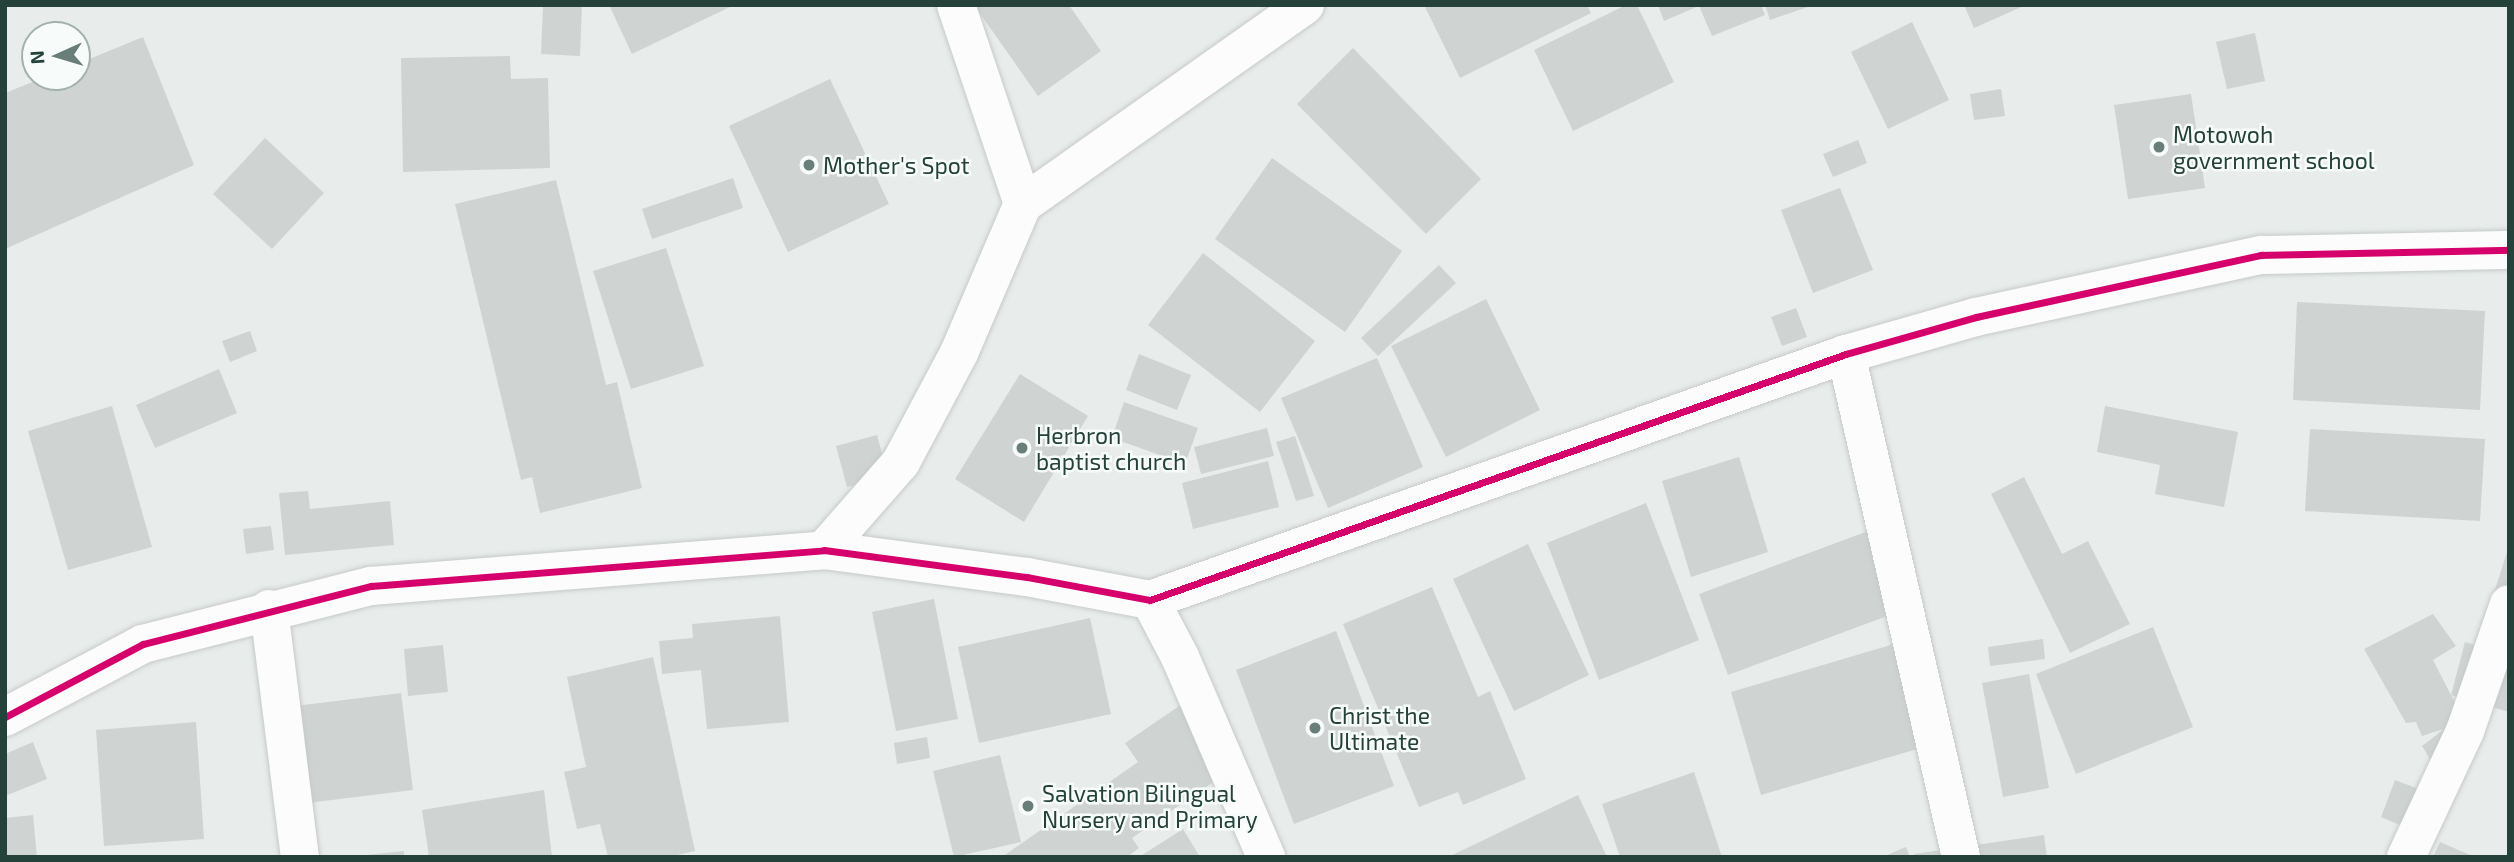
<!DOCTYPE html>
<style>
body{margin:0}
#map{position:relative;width:2514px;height:862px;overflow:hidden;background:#e8edeb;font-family:"Exo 2",sans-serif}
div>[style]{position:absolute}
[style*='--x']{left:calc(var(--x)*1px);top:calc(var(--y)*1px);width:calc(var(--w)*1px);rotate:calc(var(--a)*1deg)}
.building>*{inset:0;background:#cfd4d2}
.roads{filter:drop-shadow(0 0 2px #c5cac8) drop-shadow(0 0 2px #c5cac8)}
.street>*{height:38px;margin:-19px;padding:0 19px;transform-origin:19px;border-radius:19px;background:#fcfcfc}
.cycleway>*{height:7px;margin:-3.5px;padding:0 3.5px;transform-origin:3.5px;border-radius:3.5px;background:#d6006c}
.dots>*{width:19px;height:19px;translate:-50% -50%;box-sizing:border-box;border:4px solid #f7fbf9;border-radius:50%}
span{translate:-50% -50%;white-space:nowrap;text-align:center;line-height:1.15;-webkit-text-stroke:5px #f7fbf9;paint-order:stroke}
.poi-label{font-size:23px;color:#24423a}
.left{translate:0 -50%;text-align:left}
.frame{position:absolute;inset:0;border:7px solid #24423a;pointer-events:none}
.north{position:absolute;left:21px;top:21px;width:70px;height:70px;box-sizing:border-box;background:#f7fbf9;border:2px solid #a3b1ad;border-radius:50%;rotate:266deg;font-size:19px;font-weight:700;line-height:28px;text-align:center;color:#24423a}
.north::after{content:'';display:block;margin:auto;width:24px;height:32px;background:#697e78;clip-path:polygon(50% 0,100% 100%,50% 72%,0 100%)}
</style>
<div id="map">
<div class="building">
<i style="clip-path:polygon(543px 5px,582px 5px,580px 56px,541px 54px)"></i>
<i style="clip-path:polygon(609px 5px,734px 5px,632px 54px)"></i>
<i style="clip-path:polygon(974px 5px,1069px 5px,1101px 51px,1038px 96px)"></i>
<i style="clip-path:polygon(1424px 5px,1587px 5px,1591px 13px,1460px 78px)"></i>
<i style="clip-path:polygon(1626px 5px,1637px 5px,1674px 82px,1573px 131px,1534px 50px)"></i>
<i style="clip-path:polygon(1658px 5px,1761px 5px,1765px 15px,1712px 36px,1699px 6px,1664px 21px)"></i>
<i style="clip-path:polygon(1765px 5px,1810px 5px,1811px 6px,1770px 20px)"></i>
<i style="clip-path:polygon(1964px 5px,2026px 5px,1974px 28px)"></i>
<i style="clip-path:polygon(1912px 22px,1949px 100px,1888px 129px,1851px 52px)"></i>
<i style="clip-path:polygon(2255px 33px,2265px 81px,2227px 89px,2216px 42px)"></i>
<i style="clip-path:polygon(143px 37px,194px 165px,5px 249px,5px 93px,45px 77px,77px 77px,77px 64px)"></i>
<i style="clip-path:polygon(1353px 48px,1481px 179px,1426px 234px,1297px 104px)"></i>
<i style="clip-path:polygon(510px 56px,511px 79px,548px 78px,550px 168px,403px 172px,401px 58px)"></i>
<i style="clip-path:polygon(830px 79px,889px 204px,788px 252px,729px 126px)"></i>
<i style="clip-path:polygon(2001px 89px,2005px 116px,1974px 120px,1970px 94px)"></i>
<i style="clip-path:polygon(2191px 94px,2205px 188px,2128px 199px,2114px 105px)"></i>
<i style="clip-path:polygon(265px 138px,324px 193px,272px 249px,213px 194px)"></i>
<i style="clip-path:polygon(1858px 140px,1867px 163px,1833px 177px,1823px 154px)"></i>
<i style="clip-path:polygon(1272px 158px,1402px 251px,1345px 332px,1215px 239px)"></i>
<i style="clip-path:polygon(733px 178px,743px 208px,652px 239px,642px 209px)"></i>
<i style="clip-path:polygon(556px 180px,606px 385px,617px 382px,642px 488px,540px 513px,532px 477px,521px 480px,455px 204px)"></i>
<i style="clip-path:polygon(1840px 188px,1873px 270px,1813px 293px,1781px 210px)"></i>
<i style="clip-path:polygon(666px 248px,704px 366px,631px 389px,593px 271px)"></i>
<i style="clip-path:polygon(1203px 253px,1315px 341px,1260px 412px,1148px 325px)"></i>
<i style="clip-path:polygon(1439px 265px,1456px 283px,1378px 356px,1361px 338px)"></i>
<i style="clip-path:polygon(1486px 299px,1540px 410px,1446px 457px,1391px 346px)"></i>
<i style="clip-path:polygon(2297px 302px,2485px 311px,2480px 410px,2293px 400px)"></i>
<i style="clip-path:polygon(1796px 308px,1807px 337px,1782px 346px,1771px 317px)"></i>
<i style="clip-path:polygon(250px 331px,257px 351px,230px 362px,222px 341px)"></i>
<i style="clip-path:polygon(1139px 354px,1191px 375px,1177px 410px,1126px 390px)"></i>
<i style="clip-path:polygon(1377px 358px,1423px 467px,1328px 508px,1281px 398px)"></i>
<i style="clip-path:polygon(219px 369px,237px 413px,155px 448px,136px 405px)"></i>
<i style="clip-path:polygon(1020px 374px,1088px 416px,1024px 522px,955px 479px)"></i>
<i style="clip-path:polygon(1124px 402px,1198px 428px,1185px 464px,1112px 438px)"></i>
<i style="clip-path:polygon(112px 406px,152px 547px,68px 570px,28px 431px)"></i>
<i style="clip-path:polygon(2105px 406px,2238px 432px,2224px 507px,2155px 494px,2160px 465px,2097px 452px)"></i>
<i style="clip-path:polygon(1267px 428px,1274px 456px,1201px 474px,1194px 447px)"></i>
<i style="clip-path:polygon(2310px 429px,2485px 439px,2480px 521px,2305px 511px)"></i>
<i style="clip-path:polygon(877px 435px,888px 476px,847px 487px,836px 446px)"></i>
<i style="clip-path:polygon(1295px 436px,1314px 496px,1296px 501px,1276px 442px)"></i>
<i style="clip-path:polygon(1739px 457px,1768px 552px,1691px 577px,1662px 481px)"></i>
<i style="clip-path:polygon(1268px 461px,1279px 507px,1193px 529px,1182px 483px)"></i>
<i style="clip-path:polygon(2024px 477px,2062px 554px,2088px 541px,2130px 624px,2070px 653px,1991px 494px)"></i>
<i style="clip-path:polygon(308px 491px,310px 509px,390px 501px,394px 545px,285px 555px,279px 493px)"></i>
<i style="clip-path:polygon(1646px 503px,1699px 640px,1599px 680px,1547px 543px)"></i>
<i style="clip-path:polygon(271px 526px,274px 550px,246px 554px,243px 529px)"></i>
<i style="clip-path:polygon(1868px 531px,1898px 612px,1728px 675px,1699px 594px)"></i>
<i style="clip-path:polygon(1528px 544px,1589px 675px,1514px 711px,1453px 579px)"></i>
<i style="clip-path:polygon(2509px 546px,2509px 638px,2482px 630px)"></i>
<i style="clip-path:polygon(1432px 587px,1478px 697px,1490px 691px,1526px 779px,1463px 805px,1458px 792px,1419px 807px,1343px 624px)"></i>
<i style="clip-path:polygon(934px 599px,958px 719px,896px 731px,872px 612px)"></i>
<i style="clip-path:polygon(2433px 614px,2456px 646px,2433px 660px,2451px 695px,2465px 642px,2509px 654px,2509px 712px,2451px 695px,2465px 722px,2422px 736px,2416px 722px,2406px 723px,2364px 649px)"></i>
<i style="clip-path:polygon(780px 616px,789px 722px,707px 729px,701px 670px,662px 674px,659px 641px,693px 638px,692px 624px)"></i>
<i style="clip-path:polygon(1090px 618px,1111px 714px,979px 743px,958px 647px)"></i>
<i style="clip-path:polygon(2153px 627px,2193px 727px,2076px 774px,2036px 674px)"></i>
<i style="clip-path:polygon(1336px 631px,1394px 786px,1294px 824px,1236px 670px)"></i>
<i style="clip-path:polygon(2043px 639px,2045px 659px,1990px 666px,1988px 647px)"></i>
<i style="clip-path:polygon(1894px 644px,1924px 747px,1761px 795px,1731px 692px)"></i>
<i style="clip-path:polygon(443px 645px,448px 692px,408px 696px,404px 649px)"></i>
<i style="clip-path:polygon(653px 657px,695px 851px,669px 857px,608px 857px,600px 824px,577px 829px,564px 772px,586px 767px,567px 677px)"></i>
<i style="clip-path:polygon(2029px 674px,2049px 788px,2003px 797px,1982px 683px)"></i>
<i style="clip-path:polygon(401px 693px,413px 790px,283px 806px,271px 709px)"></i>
<i style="clip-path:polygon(1182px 704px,1228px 772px,1132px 838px,1139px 848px,1127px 857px,1002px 857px,1138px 762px,1125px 743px)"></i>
<i style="clip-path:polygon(196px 722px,204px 839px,104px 846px,96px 730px)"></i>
<i style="clip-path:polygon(2447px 727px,2456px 739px,2430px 759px,2422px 746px)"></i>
<i style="clip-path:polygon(927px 737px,930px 758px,897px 764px,894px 743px)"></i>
<i style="clip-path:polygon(33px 742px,47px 779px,5px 796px,5px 754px)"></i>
<i style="clip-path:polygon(1000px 755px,1021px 842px,954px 857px,933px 771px)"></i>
<i style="clip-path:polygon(1694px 772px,1722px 857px,1620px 857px,1602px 804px)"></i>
<i style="clip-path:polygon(2395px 780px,2427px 792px,2412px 830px,2381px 817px)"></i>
<i style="clip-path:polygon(544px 790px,552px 857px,429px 857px,422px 810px)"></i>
<i style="clip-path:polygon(1578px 795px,1607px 857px,1448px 857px)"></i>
<i style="clip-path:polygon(33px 815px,37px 857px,5px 857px,5px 818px)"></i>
<i style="clip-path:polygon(1183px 829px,1200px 857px,1139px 857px)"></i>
<i style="clip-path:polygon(2044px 835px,2047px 857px,1914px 857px,1914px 854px)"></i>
<i style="clip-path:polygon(2440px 842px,2475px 857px,2433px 857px)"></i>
<i style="clip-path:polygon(1906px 847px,1910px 857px,1882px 857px)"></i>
<i style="clip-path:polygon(404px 851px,404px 857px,366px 857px,366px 855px)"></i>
</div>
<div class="roads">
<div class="street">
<i style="--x:1023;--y:204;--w:345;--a:-35.2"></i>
<i style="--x:1846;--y:354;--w:516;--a:77.12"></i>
<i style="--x:824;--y:550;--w:117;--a:-48.8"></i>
<i style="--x:901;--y:462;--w:123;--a:-62"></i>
<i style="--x:959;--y:353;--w:162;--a:-66.8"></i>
<i style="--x:1023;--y:204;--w:210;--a:-108.6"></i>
<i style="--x:1150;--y:600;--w:64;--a:62.2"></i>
<i style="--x:1180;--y:657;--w:218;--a:66.7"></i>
<i style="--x:269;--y:609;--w:250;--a:82.9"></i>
<i style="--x:5;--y:717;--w:156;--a:-27.9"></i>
<i style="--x:143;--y:644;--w:235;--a:-14.3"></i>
<i style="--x:371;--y:586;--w:454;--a:-4.5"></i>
<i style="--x:824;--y:550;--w:205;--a:7.6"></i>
<i style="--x:1027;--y:577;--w:125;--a:10.6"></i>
<i style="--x:1150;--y:600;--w:738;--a:-19.47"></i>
<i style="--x:1846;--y:354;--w:135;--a:-15.9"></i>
<i style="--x:1976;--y:317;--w:292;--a:-12.3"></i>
<i style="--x:2261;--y:255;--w:248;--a:-1.2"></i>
<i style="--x:2406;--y:857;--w:139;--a:-64.9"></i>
<i style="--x:2465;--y:731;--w:134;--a:-70.9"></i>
</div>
</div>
<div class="cycleway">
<i style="--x:5;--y:717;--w:156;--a:-27.9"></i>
<i style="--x:143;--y:644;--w:235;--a:-14.3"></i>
<i style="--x:371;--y:586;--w:454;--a:-4.5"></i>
<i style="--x:824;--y:550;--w:205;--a:7.6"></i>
<i style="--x:1027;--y:577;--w:125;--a:10.6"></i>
<i style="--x:1150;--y:600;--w:738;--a:-19.47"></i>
<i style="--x:1846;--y:354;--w:135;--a:-15.9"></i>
<i style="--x:1976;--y:317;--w:292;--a:-12.3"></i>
<i style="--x:2261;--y:255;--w:248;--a:-1.2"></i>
</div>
<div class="dots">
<i style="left:2159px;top:147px;background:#697e78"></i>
<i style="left:809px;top:165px;background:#697e78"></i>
<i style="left:1022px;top:448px;background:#697e78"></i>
<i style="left:1315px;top:728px;background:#697e78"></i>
<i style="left:1028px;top:806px;background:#697e78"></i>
</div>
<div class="poi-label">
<span class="left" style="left:2173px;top:147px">Motowoh<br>government school</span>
<span class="left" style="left:823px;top:165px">Mother's Spot</span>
<span class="left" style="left:1036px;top:448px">Herbron<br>baptist church</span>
<span class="left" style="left:1329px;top:728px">Christ the<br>Ultimate</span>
<span class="left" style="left:1042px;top:806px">Salvation Bilingual<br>Nursery and Primary</span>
</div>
<div class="frame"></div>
<div class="north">N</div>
</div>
